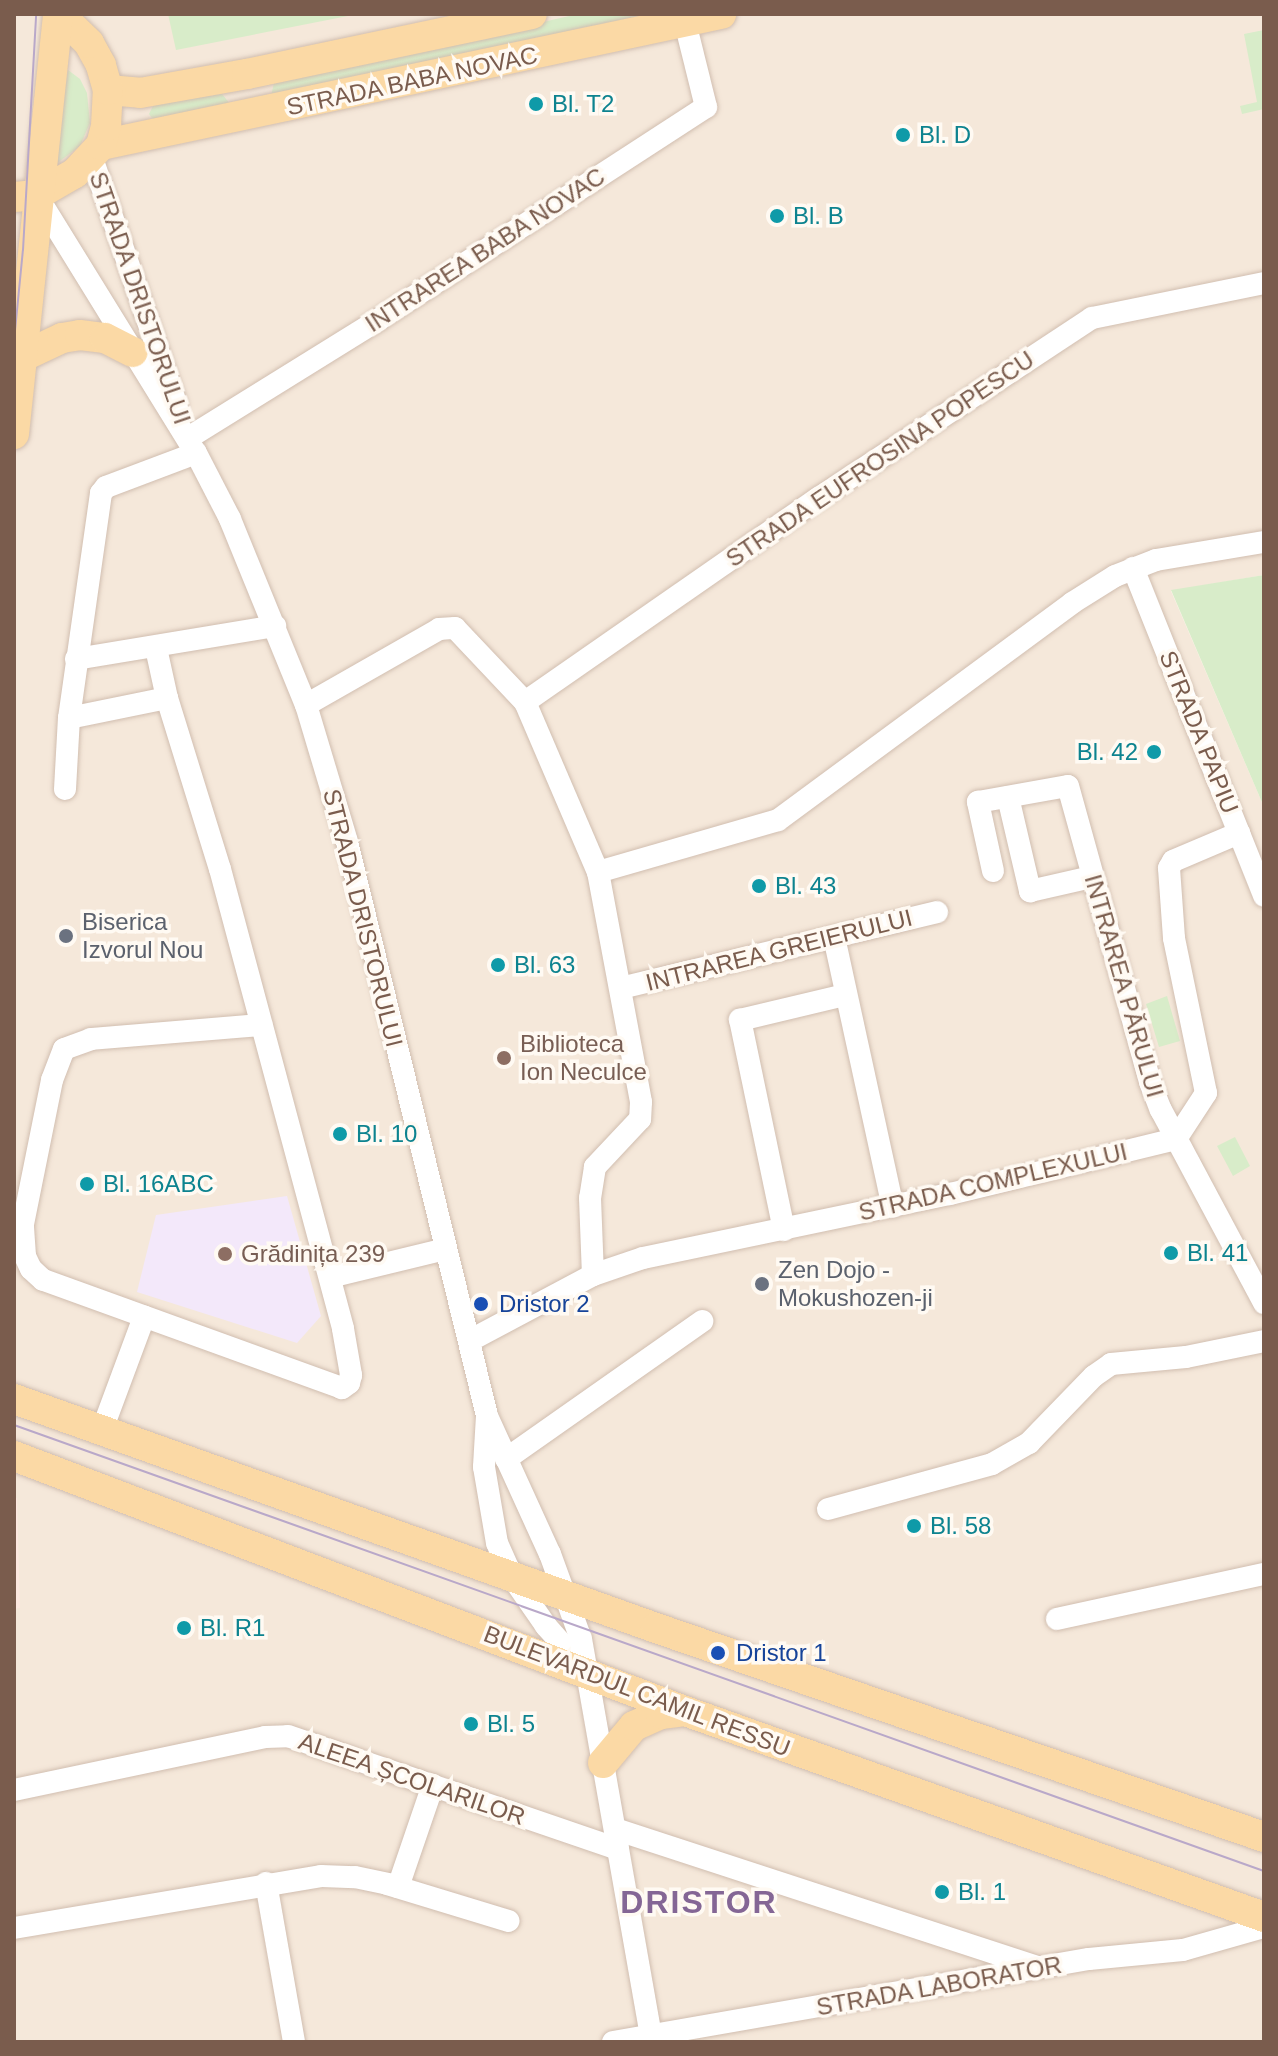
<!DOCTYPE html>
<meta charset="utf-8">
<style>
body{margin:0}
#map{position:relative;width:1278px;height:2056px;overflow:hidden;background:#fdf6ec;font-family:Arial,sans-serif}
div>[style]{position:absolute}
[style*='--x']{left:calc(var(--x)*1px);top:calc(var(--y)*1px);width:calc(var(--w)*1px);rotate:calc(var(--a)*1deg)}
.residential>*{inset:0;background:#f5e8da}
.commercial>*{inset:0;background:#fde8e0}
.education>*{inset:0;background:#f3e8fa}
.green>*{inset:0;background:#d8ecc9}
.roads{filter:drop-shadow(0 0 2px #d1beb0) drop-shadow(0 0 2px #d1beb0)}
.minor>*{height:22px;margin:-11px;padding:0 11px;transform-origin:11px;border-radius:11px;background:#fff}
.major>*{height:30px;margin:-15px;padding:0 15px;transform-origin:15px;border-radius:15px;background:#fbd9a5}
.tram>*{height:2px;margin:-1px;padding:0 1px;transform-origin:1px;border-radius:1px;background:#b9a8c9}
.dots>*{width:22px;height:22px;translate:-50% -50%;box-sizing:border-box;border:4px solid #fffaf3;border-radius:50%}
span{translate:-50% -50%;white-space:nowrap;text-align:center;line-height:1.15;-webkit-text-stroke:7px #fffaf3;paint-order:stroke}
.street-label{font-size:24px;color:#7a5c4d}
.culture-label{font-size:24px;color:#0d838f}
.left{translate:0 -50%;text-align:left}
.right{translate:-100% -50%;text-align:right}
.worship-label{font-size:24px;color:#5b616d}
.education-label{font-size:24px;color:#785e54}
.transit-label{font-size:24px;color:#164399}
.district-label{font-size:32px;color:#846695;font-weight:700;letter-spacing:2px}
.frame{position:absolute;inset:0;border:16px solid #7a5c4d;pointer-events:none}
</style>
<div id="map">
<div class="residential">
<i style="clip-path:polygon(14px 14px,1264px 14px,1264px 575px,1171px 591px,1264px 807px,1264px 2042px,14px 2042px)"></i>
</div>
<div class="commercial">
<i style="clip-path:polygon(14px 1497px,17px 1498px,20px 1608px,14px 1609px)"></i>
</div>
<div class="education">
<i style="clip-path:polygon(287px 1196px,321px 1316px,297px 1343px,137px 1292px,156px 1215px)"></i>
</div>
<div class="green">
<i style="clip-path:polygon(168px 14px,358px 14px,176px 50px)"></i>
<i style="clip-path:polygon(578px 14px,663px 14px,271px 96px,274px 83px)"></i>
<i style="clip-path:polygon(1264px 30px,1264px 109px,1242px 114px,1240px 106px,1257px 102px,1244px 34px)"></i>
<i style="clip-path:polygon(68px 70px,80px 79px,87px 93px,90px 123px,80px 146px,52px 167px)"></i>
<i style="clip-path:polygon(222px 94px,231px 105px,155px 122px,149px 114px,153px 106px,162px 103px)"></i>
<i style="clip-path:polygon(1264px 575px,1264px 807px,1171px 590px)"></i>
<i style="clip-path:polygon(1167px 996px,1180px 1041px,1159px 1047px,1146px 1004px)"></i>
<i style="clip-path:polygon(1235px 1137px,1250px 1166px,1233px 1176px,1217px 1146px)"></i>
</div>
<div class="roads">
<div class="minor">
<i style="--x:92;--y:158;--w:262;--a:71.1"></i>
<i style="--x:37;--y:196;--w:302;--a:58.3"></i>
<i style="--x:196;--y:453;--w:74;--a:62.7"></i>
<i style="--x:230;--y:519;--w:201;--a:67.8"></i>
<i style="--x:306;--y:705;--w:143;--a:73.3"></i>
<i style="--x:347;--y:842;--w:591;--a:76.29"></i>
<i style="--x:487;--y:1416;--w:152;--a:65.5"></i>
<i style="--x:550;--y:1554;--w:90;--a:70"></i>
<i style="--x:581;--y:1639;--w:409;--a:80"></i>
<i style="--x:188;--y:438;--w:224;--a:-31.8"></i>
<i style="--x:378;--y:320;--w:391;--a:-33"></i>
<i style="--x:706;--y:107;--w:96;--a:-103.9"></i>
<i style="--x:1133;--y:568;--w:353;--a:68.2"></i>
<i style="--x:156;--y:648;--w:51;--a:77.6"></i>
<i style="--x:167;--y:698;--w:179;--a:72.8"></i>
<i style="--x:220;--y:869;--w:476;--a:75"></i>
<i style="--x:343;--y:1329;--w:47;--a:80.1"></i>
<i style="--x:351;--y:1375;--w:8;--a:104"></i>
<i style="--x:349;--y:1383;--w:9;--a:144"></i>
<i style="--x:342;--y:1388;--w:318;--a:-160.1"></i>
<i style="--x:43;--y:1280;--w:16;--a:-137"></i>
<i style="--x:31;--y:1269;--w:14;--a:-115"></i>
<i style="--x:25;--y:1256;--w:32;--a:-94"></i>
<i style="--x:23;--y:1224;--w:147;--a:-78.6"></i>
<i style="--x:52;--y:1080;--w:33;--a:-69"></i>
<i style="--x:64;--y:1049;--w:29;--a:-20"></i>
<i style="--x:91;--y:1039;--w:171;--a:-4.7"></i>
<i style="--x:76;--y:659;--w:202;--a:-9.4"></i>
<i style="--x:525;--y:702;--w:358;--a:-34.8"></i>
<i style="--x:819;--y:498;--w:327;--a:-33.4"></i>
<i style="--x:1092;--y:318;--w:176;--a:-11.5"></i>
<i style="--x:306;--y:705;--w:153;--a:-29.7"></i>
<i style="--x:439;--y:629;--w:16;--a:-4"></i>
<i style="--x:455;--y:628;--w:102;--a:46.6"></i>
<i style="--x:525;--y:702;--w:185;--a:66.8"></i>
<i style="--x:598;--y:872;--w:234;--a:79.4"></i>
<i style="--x:641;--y:1102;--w:17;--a:93"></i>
<i style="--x:640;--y:1119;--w:66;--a:133.2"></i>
<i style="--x:595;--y:1167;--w:31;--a:99"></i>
<i style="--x:590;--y:1198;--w:77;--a:87.8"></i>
<i style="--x:69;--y:718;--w:100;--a:-11.5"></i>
<i style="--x:65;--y:789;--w:71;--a:-86.8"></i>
<i style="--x:69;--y:718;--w:227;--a:-81.9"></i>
<i style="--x:101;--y:493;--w:8;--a:-50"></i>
<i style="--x:106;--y:487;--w:96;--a:-20.7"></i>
<i style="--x:1008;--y:797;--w:97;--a:76.8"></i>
<i style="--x:1030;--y:891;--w:63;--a:-12.9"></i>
<i style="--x:993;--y:871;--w:71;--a:-102.3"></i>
<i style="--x:978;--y:802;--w:91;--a:-10.1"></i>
<i style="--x:1068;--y:786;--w:307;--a:74.5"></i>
<i style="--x:1150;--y:1082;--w:30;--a:69"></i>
<i style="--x:1161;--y:1110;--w:219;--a:61.9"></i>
<i style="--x:598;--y:872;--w:187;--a:-16.1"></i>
<i style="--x:778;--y:820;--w:365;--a:-36.4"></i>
<i style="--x:1072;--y:603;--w:51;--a:-32.1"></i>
<i style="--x:1115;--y:576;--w:44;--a:-21.3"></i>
<i style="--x:1156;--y:560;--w:109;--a:-9.5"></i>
<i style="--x:834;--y:937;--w:276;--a:77.7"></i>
<i style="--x:621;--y:988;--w:325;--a:-13.5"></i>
<i style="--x:784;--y:1230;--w:215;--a:-101.8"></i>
<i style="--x:740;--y:1020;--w:108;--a:-13.4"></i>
<i style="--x:330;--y:1277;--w:119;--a:-13.6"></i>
<i style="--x:469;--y:1341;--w:140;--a:-28"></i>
<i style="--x:593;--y:1275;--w:53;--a:-18.8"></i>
<i style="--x:643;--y:1258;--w:314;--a:-11.8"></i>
<i style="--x:950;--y:1194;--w:233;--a:-13.7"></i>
<i style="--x:1176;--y:1139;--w:55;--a:-56.9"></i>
<i style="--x:1206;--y:1093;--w:158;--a:-101.7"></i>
<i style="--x:1174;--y:938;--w:70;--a:-94.1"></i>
<i style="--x:1169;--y:868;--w:8;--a:-60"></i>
<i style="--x:1173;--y:861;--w:72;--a:-23"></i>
<i style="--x:487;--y:1416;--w:51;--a:93.4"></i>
<i style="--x:484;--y:1467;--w:77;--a:80.3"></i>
<i style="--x:497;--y:1543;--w:37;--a:66"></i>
<i style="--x:512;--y:1577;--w:60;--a:55.2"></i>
<i style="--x:546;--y:1626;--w:59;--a:48.4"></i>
<i style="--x:102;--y:1430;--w:121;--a:-69.6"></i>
<i style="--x:506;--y:1459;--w:240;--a:-35.1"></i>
<i style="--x:828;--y:1509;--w:170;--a:-15.3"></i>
<i style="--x:992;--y:1464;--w:43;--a:-29.6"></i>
<i style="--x:1029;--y:1443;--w:93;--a:-45.9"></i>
<i style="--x:1094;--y:1376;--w:21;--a:-35"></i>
<i style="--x:1111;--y:1364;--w:75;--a:-5.3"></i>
<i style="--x:1186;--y:1357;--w:80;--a:-11.6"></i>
<i style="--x:1057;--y:1619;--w:212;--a:-12.3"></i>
<i style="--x:14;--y:1790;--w:257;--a:-11.9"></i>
<i style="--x:265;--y:1737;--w:23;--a:-2"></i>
<i style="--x:288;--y:1736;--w:349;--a:18.9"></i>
<i style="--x:615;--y:1829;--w:445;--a:18.1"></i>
<i style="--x:266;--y:1883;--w:161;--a:80"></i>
<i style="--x:398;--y:1887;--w:108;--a:-71.1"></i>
<i style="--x:14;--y:1928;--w:311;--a:-9.6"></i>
<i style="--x:321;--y:1876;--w:34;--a:2"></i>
<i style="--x:355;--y:1877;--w:33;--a:12"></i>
<i style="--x:387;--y:1884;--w:127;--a:16.9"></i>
<i style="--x:613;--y:2042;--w:483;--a:-9.9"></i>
<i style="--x:1089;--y:1959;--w:94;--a:-5.5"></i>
<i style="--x:1183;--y:1950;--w:84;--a:-15.9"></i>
</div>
<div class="major">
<i style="--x:108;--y:90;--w:32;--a:5"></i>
<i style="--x:140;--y:93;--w:109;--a:-10.1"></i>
<i style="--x:247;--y:74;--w:291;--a:-11.9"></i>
<i style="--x:101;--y:145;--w:634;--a:-11.93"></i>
<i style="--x:14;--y:197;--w:23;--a:-5"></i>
<i style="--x:37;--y:195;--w:44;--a:-30.1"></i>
<i style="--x:75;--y:173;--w:38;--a:-47"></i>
<i style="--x:101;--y:145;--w:20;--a:-75"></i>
<i style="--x:106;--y:126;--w:36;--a:-87"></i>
<i style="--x:108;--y:90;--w:26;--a:-106"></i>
<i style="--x:101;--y:65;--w:25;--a:-119"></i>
<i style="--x:89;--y:43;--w:42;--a:-136"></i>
<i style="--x:22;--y:357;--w:44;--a:-25.4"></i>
<i style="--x:62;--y:338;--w:18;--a:-9"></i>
<i style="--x:80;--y:335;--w:25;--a:7"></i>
<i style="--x:105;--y:338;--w:31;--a:27"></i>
<i style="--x:14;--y:434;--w:422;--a:-84"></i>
<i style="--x:14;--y:1399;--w:682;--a:19.63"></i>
<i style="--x:656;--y:1628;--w:643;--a:18.97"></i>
<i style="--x:14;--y:1456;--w:718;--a:20.81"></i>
<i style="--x:685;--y:1711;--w:615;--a:19.58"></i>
<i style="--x:603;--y:1763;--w:48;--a:-50"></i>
<i style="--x:634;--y:1726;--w:30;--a:-24"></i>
<i style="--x:661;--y:1714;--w:24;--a:-7"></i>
</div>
</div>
<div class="tram">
<i style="--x:14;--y:341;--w:91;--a:-84.4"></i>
<i style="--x:23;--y:250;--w:236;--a:-86.8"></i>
<i style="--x:14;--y:1425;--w:1327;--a:19.64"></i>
</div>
<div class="dots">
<i style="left:536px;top:104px;background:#0f9aa8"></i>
<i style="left:903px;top:135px;background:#0f9aa8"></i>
<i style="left:777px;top:216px;background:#0f9aa8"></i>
<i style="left:1154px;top:752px;background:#0f9aa8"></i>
<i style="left:759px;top:886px;background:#0f9aa8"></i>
<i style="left:66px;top:936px;background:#6b7280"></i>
<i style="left:498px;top:965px;background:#0f9aa8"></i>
<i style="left:504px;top:1058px;background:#8d6e63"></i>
<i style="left:340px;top:1134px;background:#0f9aa8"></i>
<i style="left:87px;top:1184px;background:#0f9aa8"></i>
<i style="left:1171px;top:1253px;background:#0f9aa8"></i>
<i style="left:225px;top:1254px;background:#8d6e63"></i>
<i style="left:762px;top:1284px;background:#6b7280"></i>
<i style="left:481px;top:1304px;background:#1a4fb4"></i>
<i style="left:914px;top:1526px;background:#0f9aa8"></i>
<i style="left:184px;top:1628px;background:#0f9aa8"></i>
<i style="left:718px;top:1653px;background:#1a4fb4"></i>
<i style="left:471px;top:1724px;background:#0f9aa8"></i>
<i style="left:942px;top:1892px;background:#0f9aa8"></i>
</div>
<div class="street-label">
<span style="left:412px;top:81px;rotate:-12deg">STRADA BABA NOVAC</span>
<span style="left:485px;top:250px;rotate:-33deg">INTRAREA BABA NOVAC</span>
<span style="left:140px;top:298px;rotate:71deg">STRADA DRISTORULUI</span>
<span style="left:880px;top:459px;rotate:-34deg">STRADA EUFROSINA POPESCU</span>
<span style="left:1199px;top:732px;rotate:68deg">STRADA PAPIU</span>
<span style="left:363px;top:918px;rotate:76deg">STRADA DRISTORULUI</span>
<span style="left:779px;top:950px;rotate:-14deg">INTRAREA GREIERULUI</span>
<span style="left:1124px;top:986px;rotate:74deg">INTRAREA PĂRULUI</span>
<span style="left:993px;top:1182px;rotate:-13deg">STRADA COMPLEXULUI</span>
<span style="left:637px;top:1691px;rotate:21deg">BULEVARDUL CAMIL RESSU</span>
<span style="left:412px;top:1779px;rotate:19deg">ALEEA ȘCOLARILOR</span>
<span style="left:939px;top:1986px;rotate:-10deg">STRADA LABORATOR</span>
</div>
<div class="culture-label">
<span class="left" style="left:552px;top:104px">Bl. T2</span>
<span class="left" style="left:919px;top:135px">Bl. D</span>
<span class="left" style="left:793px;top:216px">Bl. B</span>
<span class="right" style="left:1138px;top:752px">Bl. 42</span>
<span class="left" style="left:775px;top:886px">Bl. 43</span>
<span class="left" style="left:514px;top:965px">Bl. 63</span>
<span class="left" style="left:356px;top:1134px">Bl. 10</span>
<span class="left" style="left:103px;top:1184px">Bl. 16ABC</span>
<span class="left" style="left:1187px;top:1253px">Bl. 41</span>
<span class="left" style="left:930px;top:1526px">Bl. 58</span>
<span class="left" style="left:200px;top:1628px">Bl. R1</span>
<span class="left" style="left:487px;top:1724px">Bl. 5</span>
<span class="left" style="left:958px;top:1892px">Bl. 1</span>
</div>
<div class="worship-label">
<span class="left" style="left:82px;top:936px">Biserica<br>Izvorul Nou</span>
<span class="left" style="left:778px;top:1284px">Zen Dojo -<br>Mokushozen-ji</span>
</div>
<div class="education-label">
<span class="left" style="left:520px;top:1058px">Biblioteca<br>Ion Neculce</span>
<span class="left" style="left:241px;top:1254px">Grădinița 239</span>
</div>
<div class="transit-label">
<span class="left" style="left:499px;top:1304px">Dristor 2</span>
<span class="left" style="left:736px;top:1653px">Dristor 1</span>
</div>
<div class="district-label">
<span style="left:699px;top:1902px">DRISTOR</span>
</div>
<div class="frame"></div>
</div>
